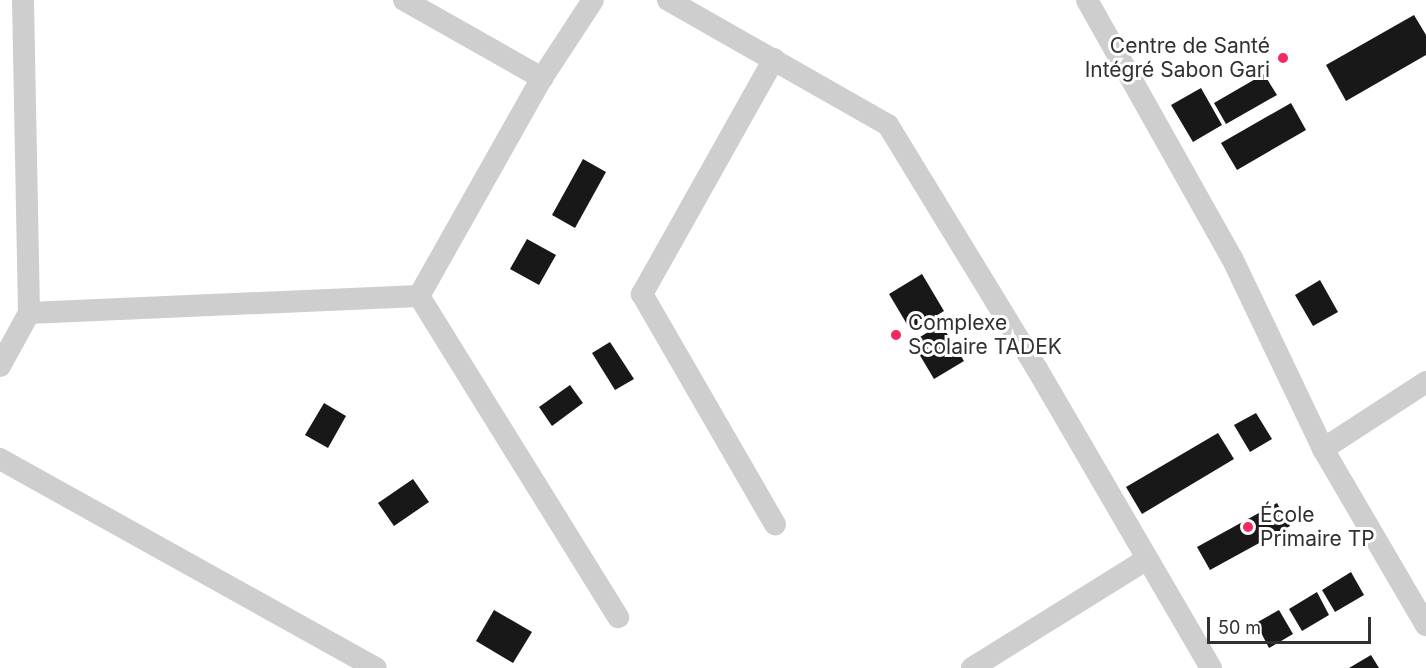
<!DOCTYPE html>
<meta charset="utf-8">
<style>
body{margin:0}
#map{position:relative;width:1426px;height:668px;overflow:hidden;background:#fff;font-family:Inter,sans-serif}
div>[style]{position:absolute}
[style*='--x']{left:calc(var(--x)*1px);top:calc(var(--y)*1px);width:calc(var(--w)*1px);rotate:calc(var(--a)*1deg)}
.building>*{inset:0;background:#181818}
.street>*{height:22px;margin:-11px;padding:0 11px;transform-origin:11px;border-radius:11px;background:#cecece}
.dots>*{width:16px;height:16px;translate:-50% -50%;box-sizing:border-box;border:3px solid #fff;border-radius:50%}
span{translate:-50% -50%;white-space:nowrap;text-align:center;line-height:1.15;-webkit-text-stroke:6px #fff;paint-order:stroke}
.poi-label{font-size:21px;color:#313131}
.right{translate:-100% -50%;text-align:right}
.left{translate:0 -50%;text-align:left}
.scale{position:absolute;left:1207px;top:617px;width:164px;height:27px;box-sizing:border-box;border:3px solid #313131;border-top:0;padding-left:8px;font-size:18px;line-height:21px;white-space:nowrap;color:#313131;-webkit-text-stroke:4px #fff;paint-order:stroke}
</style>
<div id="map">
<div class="building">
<i style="clip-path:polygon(1414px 15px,1426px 35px,1426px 55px,1346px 101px,1326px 65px)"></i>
<i style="clip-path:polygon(1264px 74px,1277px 95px,1226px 124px,1214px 103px)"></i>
<i style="clip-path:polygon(1201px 88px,1222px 125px,1193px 142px,1171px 105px)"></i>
<i style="clip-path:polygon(1291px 103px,1306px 130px,1237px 170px,1221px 143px)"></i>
<i style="clip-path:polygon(583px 159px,606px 172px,575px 228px,552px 215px)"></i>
<i style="clip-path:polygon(527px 239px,556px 255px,539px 285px,510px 269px)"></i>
<i style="clip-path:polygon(922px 274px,944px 311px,911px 331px,889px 294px)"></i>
<i style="clip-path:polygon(1320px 280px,1338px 312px,1313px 326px,1295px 295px)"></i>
<i style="clip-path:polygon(941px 324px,964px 361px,934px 379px,912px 342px)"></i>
<i style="clip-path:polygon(610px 342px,634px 379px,615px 390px,592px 353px)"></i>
<i style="clip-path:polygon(570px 385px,583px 403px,552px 426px,539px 407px)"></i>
<i style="clip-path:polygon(324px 403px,346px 416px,328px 448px,305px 435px)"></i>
<i style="clip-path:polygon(1256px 413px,1272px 439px,1250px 452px,1234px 425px)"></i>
<i style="clip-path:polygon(1218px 433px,1234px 459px,1142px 514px,1126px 487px)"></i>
<i style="clip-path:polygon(413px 479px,429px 502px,394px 526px,378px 503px)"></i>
<i style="clip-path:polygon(1277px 503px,1290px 526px,1210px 570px,1197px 547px)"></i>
<i style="clip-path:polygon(1351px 572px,1364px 595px,1335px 612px,1322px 590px)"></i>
<i style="clip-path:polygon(1317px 592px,1329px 615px,1302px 631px,1289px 609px)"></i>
<i style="clip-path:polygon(494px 610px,532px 632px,513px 663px,476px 641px)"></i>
<i style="clip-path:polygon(1279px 610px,1293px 634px,1269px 648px,1256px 623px)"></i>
<i style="clip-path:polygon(1371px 655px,1379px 668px,1349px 668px)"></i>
</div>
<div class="street">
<i style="--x:404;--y:0;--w:159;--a:29.5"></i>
<i style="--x:668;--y:0;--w:253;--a:29.6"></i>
<i style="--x:888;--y:125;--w:286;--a:58.6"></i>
<i style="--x:1037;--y:369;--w:346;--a:59.8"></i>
<i style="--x:1087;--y:0;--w:296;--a:60.7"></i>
<i style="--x:1232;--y:258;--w:212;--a:64.5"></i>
<i style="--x:1323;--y:449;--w:204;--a:59.7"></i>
<i style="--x:774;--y:59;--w:270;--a:119.3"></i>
<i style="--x:642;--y:294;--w:266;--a:60"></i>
<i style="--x:419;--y:296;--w:378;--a:58.2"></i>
<i style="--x:29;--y:313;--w:390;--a:-2.5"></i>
<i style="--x:419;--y:296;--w:250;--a:-60.6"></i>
<i style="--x:542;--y:78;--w:93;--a:-56.8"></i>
<i style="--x:0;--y:366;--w:60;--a:-61.3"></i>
<i style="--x:29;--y:313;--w:313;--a:-91.1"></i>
<i style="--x:1323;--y:449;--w:123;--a:-33"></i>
<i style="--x:0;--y:459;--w:430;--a:29.1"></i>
<i style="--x:972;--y:668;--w:206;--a:-31.9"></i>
</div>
<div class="dots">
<i style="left:1283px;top:58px;background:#f12a5f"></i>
<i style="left:896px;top:335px;background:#f12a5f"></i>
<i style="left:1248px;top:527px;background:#f12a5f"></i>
</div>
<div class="poi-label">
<span class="right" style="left:1270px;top:58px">Centre de Santé<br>Intégré Sabon Gari</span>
<span class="left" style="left:908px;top:335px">Complexe<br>Scolaire TADEK</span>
<span class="left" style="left:1260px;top:527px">École<br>Primaire TP</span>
</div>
<div class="scale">50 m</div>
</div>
